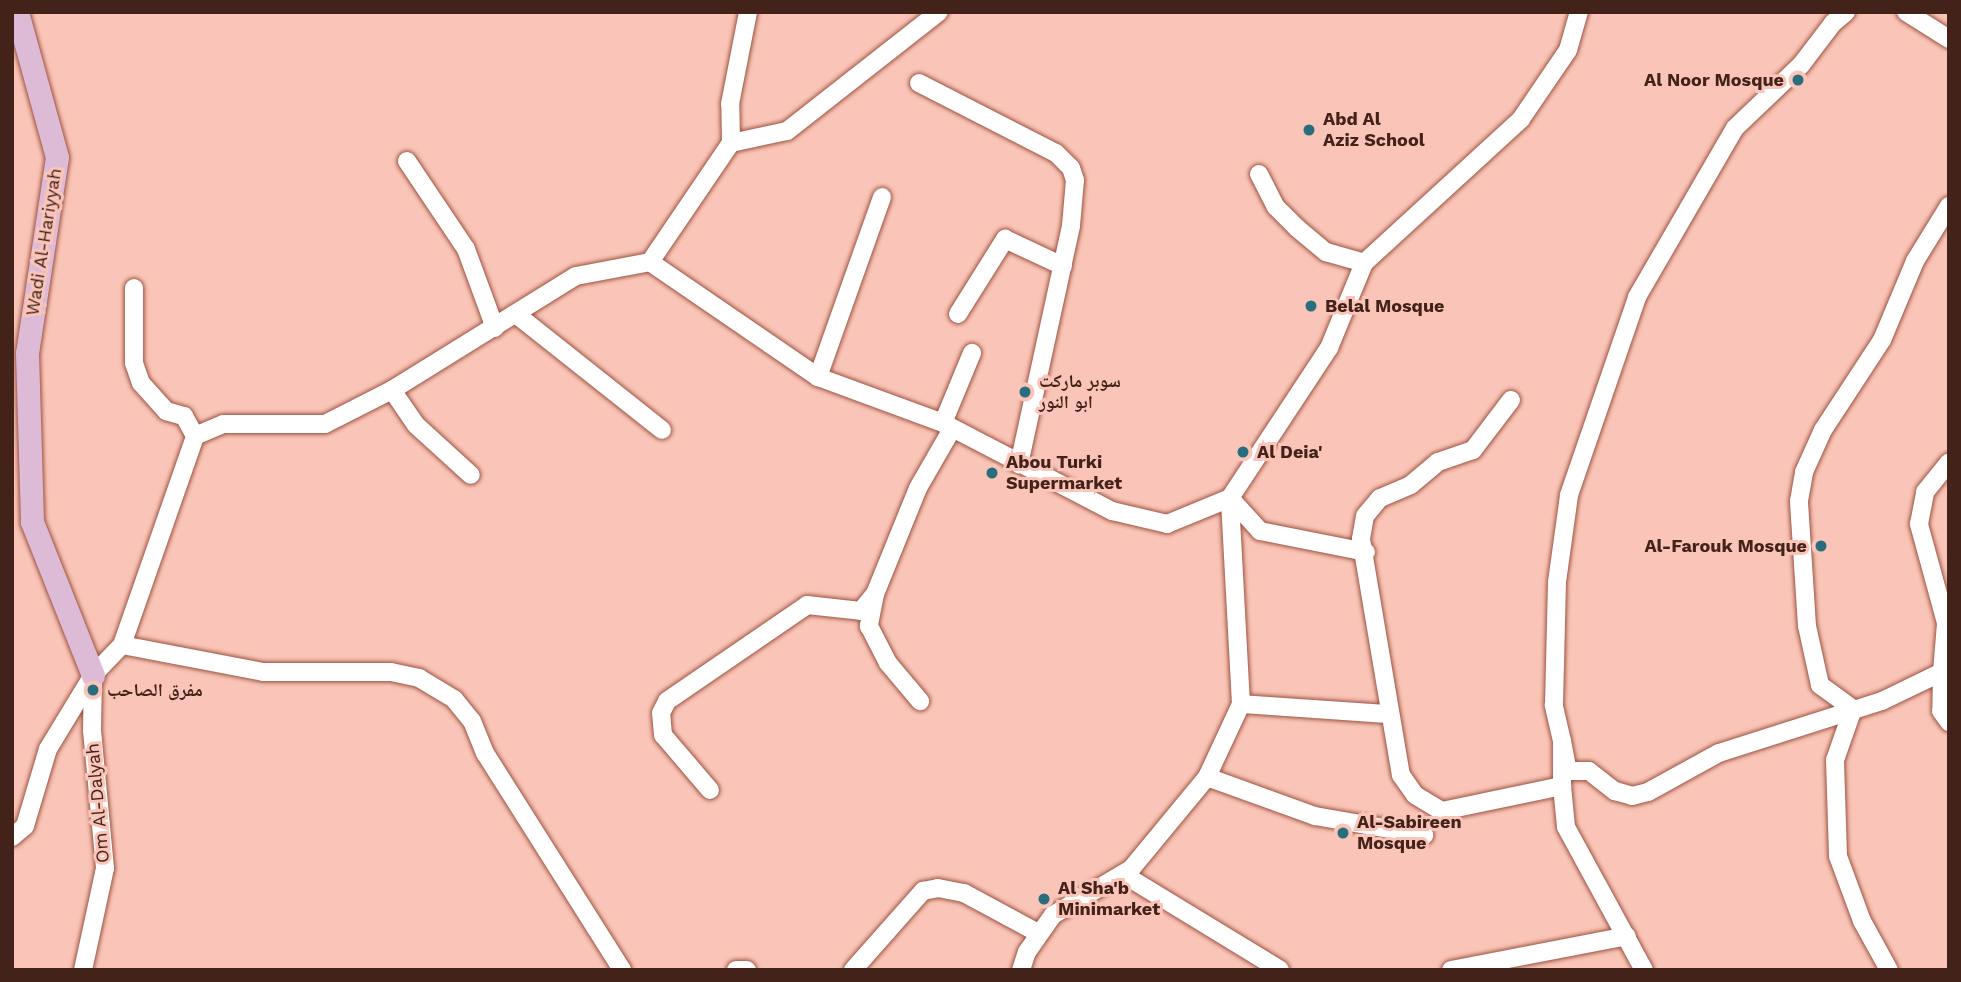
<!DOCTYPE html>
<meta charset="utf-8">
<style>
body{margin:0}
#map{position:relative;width:1961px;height:982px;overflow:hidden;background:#fac5b8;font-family:"Work Sans","Noto Naskh Arabic",sans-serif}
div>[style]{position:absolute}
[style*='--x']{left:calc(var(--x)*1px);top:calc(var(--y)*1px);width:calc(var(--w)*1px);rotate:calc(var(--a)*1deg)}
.roads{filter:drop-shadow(0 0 2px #9e523f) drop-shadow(0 0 2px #9e523f)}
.minor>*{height:18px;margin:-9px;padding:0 9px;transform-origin:9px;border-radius:9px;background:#fff}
.major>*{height:23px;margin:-11.5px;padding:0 11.5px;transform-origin:11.5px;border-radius:11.5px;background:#ddbbd6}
.dots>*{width:19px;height:19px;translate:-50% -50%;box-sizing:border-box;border:4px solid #fac5b8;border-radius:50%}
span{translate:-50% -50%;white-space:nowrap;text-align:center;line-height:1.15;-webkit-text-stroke:6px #fac5b8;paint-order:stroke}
.poi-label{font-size:18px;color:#422219;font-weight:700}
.right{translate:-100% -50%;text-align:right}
.left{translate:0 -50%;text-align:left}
.street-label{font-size:18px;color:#422219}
.frame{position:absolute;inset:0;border:14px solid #422219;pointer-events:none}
</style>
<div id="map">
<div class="roads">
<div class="minor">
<i style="--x:1906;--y:12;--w:51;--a:32.1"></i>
<i style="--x:919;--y:83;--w:154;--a:27.1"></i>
<i style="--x:1056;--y:153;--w:21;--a:45"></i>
<i style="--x:1071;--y:168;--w:13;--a:72"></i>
<i style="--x:1075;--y:180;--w:46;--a:95"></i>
<i style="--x:1071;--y:226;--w:244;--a:102.3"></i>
<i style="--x:731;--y:143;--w:39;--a:-91"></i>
<i style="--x:730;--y:104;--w:94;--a:-78.9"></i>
<i style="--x:407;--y:161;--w:106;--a:56.2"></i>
<i style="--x:466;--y:249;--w:84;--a:69.8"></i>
<i style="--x:1259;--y:174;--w:37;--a:63"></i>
<i style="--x:1276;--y:207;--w:30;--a:45"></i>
<i style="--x:1297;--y:228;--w:38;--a:40"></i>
<i style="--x:1326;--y:252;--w:40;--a:16"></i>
<i style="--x:650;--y:262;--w:144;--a:-55.8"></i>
<i style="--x:731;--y:143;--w:57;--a:-12.1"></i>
<i style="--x:787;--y:131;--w:193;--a:-38.1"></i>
<i style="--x:134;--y:288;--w:75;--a:90"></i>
<i style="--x:134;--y:363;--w:21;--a:71"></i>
<i style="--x:141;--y:383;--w:38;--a:48"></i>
<i style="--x:166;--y:411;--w:19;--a:16"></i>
<i style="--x:184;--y:416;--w:23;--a:61"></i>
<i style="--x:958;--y:314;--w:89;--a:-57.9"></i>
<i style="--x:1005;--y:239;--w:64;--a:25"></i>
<i style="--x:517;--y:315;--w:185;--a:38.4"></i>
<i style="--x:818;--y:377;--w:191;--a:-70.4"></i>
<i style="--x:392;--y:390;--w:42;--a:55.6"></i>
<i style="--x:416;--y:425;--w:74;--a:42.3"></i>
<i style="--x:1511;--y:400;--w:63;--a:127.2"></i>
<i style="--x:1473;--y:450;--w:37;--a:161"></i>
<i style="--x:1438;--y:462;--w:35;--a:140"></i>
<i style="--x:1411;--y:485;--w:34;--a:157"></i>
<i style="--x:1380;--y:498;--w:23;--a:130"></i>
<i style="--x:1365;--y:516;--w:23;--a:100"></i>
<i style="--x:1361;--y:539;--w:239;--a:80.4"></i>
<i style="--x:1401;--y:775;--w:24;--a:55"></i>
<i style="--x:1415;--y:795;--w:31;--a:31"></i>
<i style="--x:1442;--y:811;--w:123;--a:-11.8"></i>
<i style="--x:1562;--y:786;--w:45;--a:-90"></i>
<i style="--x:1562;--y:741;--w:31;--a:79"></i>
<i style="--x:1568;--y:771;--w:21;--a:0"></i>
<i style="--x:1589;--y:771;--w:33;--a:38"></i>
<i style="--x:1615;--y:791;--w:18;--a:16"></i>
<i style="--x:1632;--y:796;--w:16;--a:-14"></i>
<i style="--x:1648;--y:792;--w:81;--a:-28.8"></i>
<i style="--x:1719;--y:753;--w:171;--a:-17.7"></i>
<i style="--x:1882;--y:701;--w:67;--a:-25.8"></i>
<i style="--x:1942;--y:672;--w:49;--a:-85.3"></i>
<i style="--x:1946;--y:623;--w:103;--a:-105.3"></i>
<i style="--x:1919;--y:524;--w:33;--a:-79"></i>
<i style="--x:1925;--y:492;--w:38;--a:-51"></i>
<i style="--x:943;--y:423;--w:76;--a:-67.5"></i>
<i style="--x:875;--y:594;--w:33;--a:101"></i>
<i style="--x:869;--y:626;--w:42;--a:62.8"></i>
<i style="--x:888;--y:663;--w:50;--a:49.9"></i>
<i style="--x:122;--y:645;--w:221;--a:-70.7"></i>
<i style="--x:195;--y:436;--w:30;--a:-23"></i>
<i style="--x:223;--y:424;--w:102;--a:0"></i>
<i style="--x:325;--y:424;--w:75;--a:-26.9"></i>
<i style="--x:392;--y:390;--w:216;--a:-31.8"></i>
<i style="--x:576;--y:276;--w:75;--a:-10.7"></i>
<i style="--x:650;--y:262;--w:204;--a:34.4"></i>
<i style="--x:818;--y:377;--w:133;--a:20.2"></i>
<i style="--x:943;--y:423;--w:191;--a:27.5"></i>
<i style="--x:1112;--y:511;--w:57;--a:13.3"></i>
<i style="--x:1167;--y:524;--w:68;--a:-22.4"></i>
<i style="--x:1230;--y:498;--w:45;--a:47.7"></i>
<i style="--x:1260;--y:531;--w:108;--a:11.2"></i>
<i style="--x:1942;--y:672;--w:39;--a:91"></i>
<i style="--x:1941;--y:711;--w:14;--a:54"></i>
<i style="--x:1241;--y:704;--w:148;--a:3.9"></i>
<i style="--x:1562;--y:741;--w:37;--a:-103"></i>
<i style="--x:1554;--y:705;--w:123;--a:-88.6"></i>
<i style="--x:1557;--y:582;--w:88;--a:-82.1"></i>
<i style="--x:1569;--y:495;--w:209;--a:-71"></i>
<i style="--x:1637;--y:297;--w:195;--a:-59.9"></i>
<i style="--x:1735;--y:128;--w:91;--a:-43.7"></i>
<i style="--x:1801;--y:65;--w:53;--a:-52.7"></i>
<i style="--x:1833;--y:23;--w:17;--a:-40"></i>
<i style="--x:1207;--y:777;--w:115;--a:19.9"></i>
<i style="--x:1315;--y:816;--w:111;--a:9.9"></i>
<i style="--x:1562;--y:786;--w:41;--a:84.4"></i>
<i style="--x:1566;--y:827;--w:163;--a:61.4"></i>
<i style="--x:710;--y:790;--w:72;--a:-130.5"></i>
<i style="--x:663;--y:735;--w:22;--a:-95"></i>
<i style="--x:661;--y:713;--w:13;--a:-63"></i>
<i style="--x:667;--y:701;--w:170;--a:-34.4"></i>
<i style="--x:807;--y:605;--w:54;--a:6.3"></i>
<i style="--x:861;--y:611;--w:22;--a:-51"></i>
<i style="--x:875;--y:594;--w:114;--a:-67.9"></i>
<i style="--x:918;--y:488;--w:68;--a:-60"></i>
<i style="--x:12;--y:837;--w:17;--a:-40"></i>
<i style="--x:25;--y:826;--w:80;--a:-73.4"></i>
<i style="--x:48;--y:749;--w:87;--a:-58.7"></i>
<i style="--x:93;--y:675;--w:42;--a:-46"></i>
<i style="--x:122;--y:645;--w:144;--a:10.8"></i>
<i style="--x:263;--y:672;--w:128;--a:0"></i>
<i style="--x:391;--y:672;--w:29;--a:12"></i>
<i style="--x:419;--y:678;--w:41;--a:31"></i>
<i style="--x:454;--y:699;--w:28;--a:51"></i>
<i style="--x:472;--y:721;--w:35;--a:68"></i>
<i style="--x:485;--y:753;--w:257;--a:57.7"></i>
<i style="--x:1123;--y:874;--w:184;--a:31.4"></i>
<i style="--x:83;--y:970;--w:104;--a:-77.8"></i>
<i style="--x:105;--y:868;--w:138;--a:-95.4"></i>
<i style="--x:92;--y:731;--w:56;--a:-89"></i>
<i style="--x:736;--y:970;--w:11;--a:0"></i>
<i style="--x:853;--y:970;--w:106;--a:-48.5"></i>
<i style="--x:923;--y:891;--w:15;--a:-11"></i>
<i style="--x:938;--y:888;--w:26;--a:11"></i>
<i style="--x:964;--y:893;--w:84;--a:28.4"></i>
<i style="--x:1021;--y:970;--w:19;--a:-72"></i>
<i style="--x:1027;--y:952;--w:45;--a:-54.9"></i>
<i style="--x:1053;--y:915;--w:91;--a:-30.5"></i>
<i style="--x:1131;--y:869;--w:119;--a:-50.4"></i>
<i style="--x:1207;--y:777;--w:81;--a:-65"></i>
<i style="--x:1241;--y:704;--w:206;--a:-93.1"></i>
<i style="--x:1230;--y:498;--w:180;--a:-56.6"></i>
<i style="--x:1329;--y:348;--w:92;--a:-67.6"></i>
<i style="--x:1364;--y:263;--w:213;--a:-42.5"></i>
<i style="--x:1521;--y:119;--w:83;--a:-55.7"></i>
<i style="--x:1568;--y:50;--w:40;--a:-74"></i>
<i style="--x:1451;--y:970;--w:179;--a:-10.9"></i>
<i style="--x:1889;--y:970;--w:56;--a:-118.9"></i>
<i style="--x:1862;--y:921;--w:69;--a:-110.3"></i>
<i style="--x:1838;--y:856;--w:96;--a:-91.8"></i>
<i style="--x:1835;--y:760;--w:54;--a:-70.6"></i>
<i style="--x:1853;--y:709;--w:41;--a:-144"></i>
<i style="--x:1820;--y:685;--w:60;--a:-102.4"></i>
<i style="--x:1807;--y:626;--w:125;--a:-93.7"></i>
<i style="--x:1799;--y:501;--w:29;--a:-80"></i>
<i style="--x:1804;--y:472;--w:46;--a:-65.7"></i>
<i style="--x:1823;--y:430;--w:108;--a:-56.8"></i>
<i style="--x:1882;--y:340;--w:86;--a:-67.3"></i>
<i style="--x:1915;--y:261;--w:65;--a:-58.3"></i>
</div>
<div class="major">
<i style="--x:17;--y:12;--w:150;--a:74.6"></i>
<i style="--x:57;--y:157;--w:198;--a:98.7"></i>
<i style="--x:27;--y:353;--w:169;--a:88.3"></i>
<i style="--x:32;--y:522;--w:165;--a:68.3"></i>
</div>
</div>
<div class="dots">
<i style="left:1798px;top:80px;background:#296e7e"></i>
<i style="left:1309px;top:130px;background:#296e7e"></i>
<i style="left:1311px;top:306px;background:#296e7e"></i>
<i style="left:1025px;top:392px;background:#296e7e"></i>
<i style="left:1243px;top:452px;background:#296e7e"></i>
<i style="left:992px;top:473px;background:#296e7e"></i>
<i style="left:1821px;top:546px;background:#296e7e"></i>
<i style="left:93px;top:690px;background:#296e7e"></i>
<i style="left:1343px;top:833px;background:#296e7e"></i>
<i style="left:1044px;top:899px;background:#296e7e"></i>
</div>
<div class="poi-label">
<span class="right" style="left:1784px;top:80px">Al Noor Mosque</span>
<span class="left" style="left:1323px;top:130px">Abd Al<br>Aziz School</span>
<span class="left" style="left:1325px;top:306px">Belal Mosque</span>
<span class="left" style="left:1039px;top:392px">سوبر ماركت<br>ابو النور</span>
<span class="left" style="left:1257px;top:452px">Al Deia'</span>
<span class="left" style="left:1006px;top:473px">Abou Turki<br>Supermarket</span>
<span class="right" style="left:1807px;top:546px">Al-Farouk Mosque</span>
<span class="left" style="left:107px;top:690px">مفرق الصاحب</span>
<span class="left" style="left:1357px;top:833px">Al-Sabireen<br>Mosque</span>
<span class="left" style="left:1058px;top:899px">Al Sha'b<br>Minimarket</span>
</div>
<div class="street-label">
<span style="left:44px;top:242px;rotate:-81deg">Wadi Al-Hariyyah</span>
<span style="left:98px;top:803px;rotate:-95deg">Om Al-Dalyah</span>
</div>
<div class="frame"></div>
</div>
